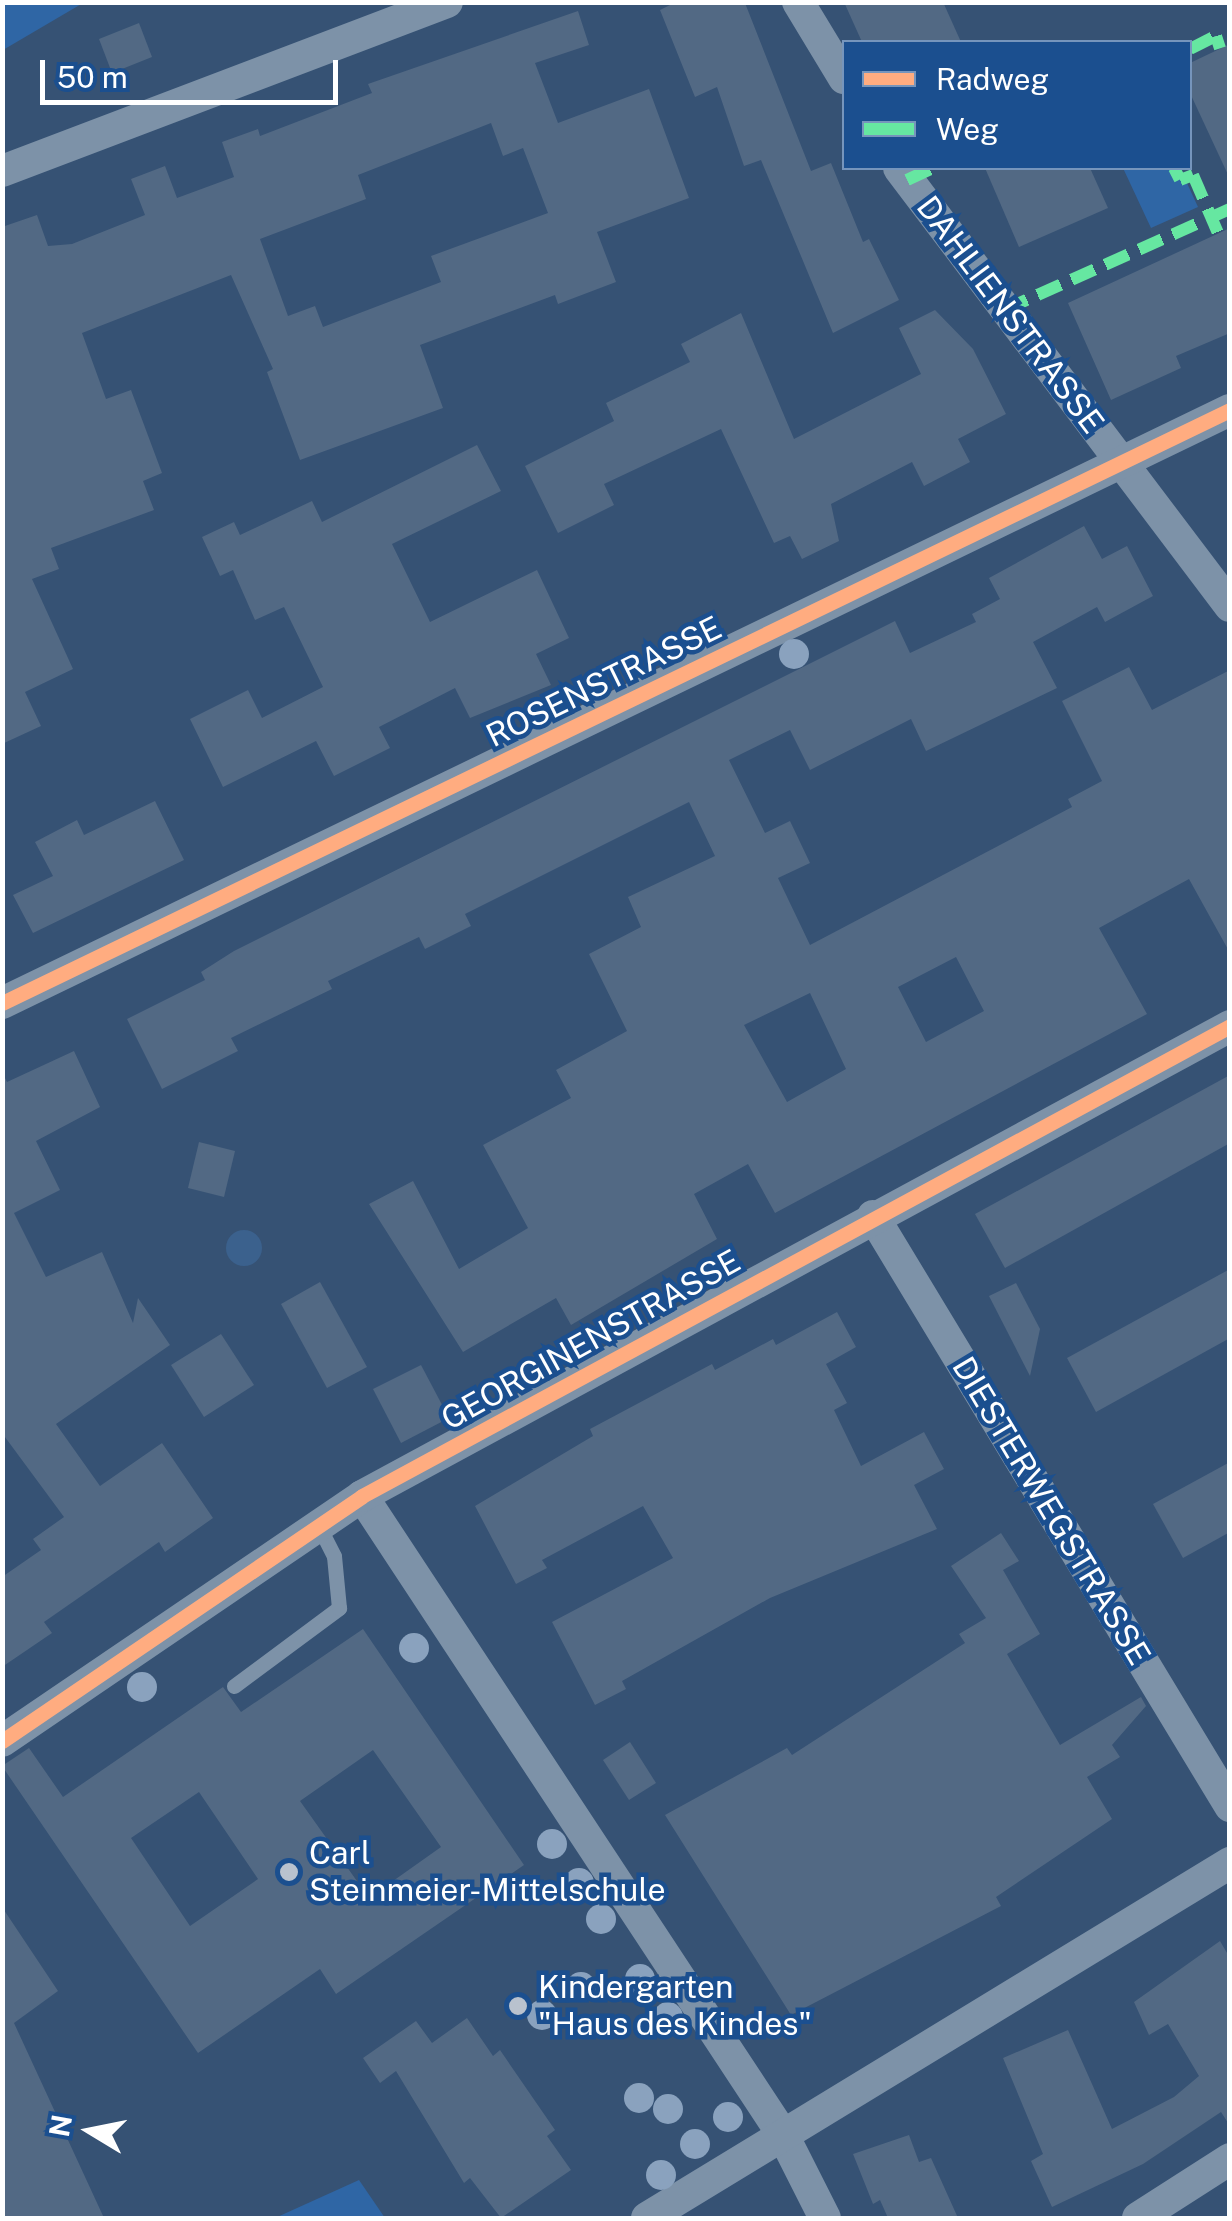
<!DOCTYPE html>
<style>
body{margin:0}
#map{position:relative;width:1232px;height:2221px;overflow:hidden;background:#365274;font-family:"Public Sans",sans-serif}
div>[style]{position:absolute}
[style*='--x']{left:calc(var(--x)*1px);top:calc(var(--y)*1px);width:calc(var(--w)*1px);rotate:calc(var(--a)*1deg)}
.green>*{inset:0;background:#2f66a5}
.water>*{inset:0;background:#3b618d}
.round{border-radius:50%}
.building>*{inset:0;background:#526984}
.lane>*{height:15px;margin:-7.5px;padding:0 7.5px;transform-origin:7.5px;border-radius:7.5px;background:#7d92a8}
.street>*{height:32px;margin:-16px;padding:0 16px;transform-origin:16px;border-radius:16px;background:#7d92a8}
.quiet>*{height:12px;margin-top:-6px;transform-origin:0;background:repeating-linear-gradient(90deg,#66e7a1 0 25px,transparent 0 37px)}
.cycleway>*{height:15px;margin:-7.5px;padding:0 7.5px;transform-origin:7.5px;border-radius:7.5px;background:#ffac80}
.trees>*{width:30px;height:30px;margin:-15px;border-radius:50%;background:#8aa2be}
.dots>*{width:28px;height:28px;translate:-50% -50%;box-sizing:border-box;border:5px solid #1b4f8f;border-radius:50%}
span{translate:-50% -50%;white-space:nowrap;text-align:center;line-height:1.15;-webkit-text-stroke:9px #1b4f8f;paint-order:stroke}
.street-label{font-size:32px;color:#fff}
.poi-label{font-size:32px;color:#fff}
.left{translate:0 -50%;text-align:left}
.frame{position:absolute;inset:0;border:5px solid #fff;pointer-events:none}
.legend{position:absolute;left:842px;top:40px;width:350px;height:130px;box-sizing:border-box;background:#1b4f8f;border:2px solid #7695bc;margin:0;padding:12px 18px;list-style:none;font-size:30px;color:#fff}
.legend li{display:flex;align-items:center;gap:20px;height:50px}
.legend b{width:50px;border:2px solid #7695bc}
.north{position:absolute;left:40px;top:2081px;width:100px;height:100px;-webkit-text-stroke:8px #1b4f8f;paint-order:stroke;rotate:280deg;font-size:28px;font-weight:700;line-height:40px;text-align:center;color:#fff}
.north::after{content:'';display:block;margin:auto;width:35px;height:45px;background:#fff;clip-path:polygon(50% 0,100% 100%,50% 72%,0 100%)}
.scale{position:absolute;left:40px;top:60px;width:298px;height:45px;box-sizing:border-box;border:5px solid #fff;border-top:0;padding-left:12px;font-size:30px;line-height:35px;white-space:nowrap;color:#fff;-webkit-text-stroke:8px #1b4f8f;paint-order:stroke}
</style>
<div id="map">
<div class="green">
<i style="clip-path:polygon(3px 2px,82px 2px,83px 3px,3px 50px)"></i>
<i style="clip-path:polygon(1123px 168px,1180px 168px,1198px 207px,1151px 228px)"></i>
<i style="clip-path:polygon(359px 2180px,385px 2218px,275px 2218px)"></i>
</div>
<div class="water">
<i class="round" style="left:226px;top:1230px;width:36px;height:36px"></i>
</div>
<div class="building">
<i style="clip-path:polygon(676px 2px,745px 3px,811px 171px,831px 163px,863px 242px,869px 239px,899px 300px,833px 333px,761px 160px,744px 166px,717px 87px,695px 97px,660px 10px)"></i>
<i style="clip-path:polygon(844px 2px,943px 2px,961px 42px,862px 42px)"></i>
<i style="clip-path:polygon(evenodd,578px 11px,589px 45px,535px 63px,558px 123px,649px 89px,689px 198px,597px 232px,616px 282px,558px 304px,555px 295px,420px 345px,443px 408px,300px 460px,267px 372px,273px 369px,231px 275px,82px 333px,106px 399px,131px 390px,162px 473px,143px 481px,154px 510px,51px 548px,59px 569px,32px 579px,73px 669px,25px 692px,41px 726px,2px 744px,2px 227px,37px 215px,48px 246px,72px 244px,145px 215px,131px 179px,165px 166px,177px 198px,234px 177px,222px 142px,258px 129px,260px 136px,372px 93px,368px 84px,578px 11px,491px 123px,503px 156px,523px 148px,548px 213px,431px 256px,441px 282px,323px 327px,315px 306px,288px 316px,260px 239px,366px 199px,358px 175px,491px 123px)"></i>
<i style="clip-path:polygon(139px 23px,152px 57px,112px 73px,99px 39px)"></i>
<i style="clip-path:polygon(1230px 44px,1230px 179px,1190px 93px,1190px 63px)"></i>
<i style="clip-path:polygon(985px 168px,1090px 168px,1108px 208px,1019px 247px)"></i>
<i style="clip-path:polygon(1230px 228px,1230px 333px,1176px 356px,1181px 368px,1111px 400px,1068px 303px)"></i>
<i style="clip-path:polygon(935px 310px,973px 349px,1006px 414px,958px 439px,970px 462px,924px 486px,912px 462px,831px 504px,839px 541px,802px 559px,790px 536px,774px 543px,721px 429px,604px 484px,614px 505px,558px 533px,525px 466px,614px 421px,606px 403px,690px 362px,681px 344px,741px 313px,794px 439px,921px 374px,899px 328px)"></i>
<i style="clip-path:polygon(477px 445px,501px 491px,392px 544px,430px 622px,537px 570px,569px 638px,536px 654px,551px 685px,470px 718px,455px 688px,379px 727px,390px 748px,334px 776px,316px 741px,223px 787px,190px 719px,248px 690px,262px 718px,323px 687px,284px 607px,255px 620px,233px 570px,220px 576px,202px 537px,234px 522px,240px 535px,312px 501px,322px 522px)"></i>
<i style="clip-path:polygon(evenodd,1084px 526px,1102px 559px,1127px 546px,1153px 596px,1105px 622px,1097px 607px,1033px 642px,1057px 688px,926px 751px,911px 719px,810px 770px,790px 730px,729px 760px,765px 833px,790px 821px,810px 863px,778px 878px,810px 945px,1072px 807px,1068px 799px,1102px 781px,1062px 701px,1129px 667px,1152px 710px,1230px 670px,1230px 953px,1189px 879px,1099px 928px,1147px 1014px,775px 1213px,748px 1164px,694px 1194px,717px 1239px,571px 1325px,556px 1298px,463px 1352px,369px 1204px,413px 1181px,459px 1269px,528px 1228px,483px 1145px,571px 1098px,556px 1070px,627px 1031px,589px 954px,641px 927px,628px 897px,715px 856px,689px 802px,465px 914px,471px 926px,425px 949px,419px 937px,328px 981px,332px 989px,231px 1038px,238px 1051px,162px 1089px,127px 1019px,205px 980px,201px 972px,234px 951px,895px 621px,910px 653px,976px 622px,972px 614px,1000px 599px,989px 578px,1084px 526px,956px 957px,984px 1011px,926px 1042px,898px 987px,956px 957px,1084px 526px,810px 993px,846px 1069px,787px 1102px,744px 1025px,810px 993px)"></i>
<i style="clip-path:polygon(155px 801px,184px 860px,33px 933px,13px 895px,53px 876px,35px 842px,77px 820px,84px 835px)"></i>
<i style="clip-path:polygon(74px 1051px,100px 1107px,36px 1141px,60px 1190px,14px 1213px,46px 1277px,102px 1252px,133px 1323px,138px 1298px,170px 1345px,56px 1424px,100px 1486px,162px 1443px,213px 1518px,165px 1552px,159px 1542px,44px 1622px,52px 1633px,2px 1667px,2px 1577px,41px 1550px,33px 1539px,64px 1517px,2px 1433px,2px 1072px,7px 1082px)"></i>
<i style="clip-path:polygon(1230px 1075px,1230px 1143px,1005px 1268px,975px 1214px)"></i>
<i style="clip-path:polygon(199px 1142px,235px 1151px,224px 1197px,188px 1188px)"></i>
<i style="clip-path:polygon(1230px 1269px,1230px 1338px,1096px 1412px,1067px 1358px)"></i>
<i style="clip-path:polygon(320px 1282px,367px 1367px,327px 1388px,281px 1304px)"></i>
<i style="clip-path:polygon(1016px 1283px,1040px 1329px,1030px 1376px,989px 1296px)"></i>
<i style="clip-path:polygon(837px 1312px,856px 1347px,826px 1364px,847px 1403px,834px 1410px,861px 1466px,924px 1432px,944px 1469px,914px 1485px,937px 1529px,770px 1598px,622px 1681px,626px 1689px,595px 1705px,552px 1622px,673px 1558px,643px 1506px,542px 1560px,547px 1568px,516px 1584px,475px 1506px,593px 1436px,590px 1429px,712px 1364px,715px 1370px,773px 1339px,776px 1345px)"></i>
<i style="clip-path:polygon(221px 1334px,254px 1385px,204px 1417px,171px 1365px)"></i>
<i style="clip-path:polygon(421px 1365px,449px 1418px,401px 1443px,373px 1389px)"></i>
<i style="clip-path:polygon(1230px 1462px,1230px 1532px,1183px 1558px,1153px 1504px)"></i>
<i style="clip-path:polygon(1001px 1533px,1019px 1561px,1003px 1570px,1040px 1634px,1007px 1654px,1060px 1745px,1141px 1697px,1146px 1706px,1112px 1745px,1120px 1757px,1087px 1777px,1112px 1819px,996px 1897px,1001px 1906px,791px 2015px,665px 1815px,787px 1748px,792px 1755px,965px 1643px,959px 1634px,986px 1618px,951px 1566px)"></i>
<i style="clip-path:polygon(evenodd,363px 1629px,524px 1865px,336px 1994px,320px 1969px,198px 2053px,2px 1766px,29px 1748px,63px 1797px,223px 1687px,241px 1712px,363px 1629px,373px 1750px,441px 1847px,369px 1898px,300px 1801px,373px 1750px,363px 1629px,199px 1792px,258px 1879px,190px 1926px,131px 1838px,199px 1792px)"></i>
<i style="clip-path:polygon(630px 1742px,656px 1783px,629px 1800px,603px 1760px)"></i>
<i style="clip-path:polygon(2px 1907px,58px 1991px,14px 2023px,104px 2218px,2px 2218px)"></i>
<i style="clip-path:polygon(1220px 1941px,1230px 1958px,1230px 2126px,1221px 2112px,1143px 2164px,1052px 2207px,1031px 2161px,1043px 2154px,1003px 2058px,1068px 2030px,1112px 2129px,1174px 2097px,1199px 2076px,1168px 2024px,1149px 2035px,1134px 2002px)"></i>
<i style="clip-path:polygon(467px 2018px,493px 2056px,500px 2050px,555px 2130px,547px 2136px,571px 2170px,501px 2218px,470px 2178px,464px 2183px,396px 2071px,380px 2083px,363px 2058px,416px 2021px,432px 2043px)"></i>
<i style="clip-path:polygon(909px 2135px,919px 2162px,931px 2158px,958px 2218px,888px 2218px,880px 2200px,873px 2204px,853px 2154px)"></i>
</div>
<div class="lane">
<i style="--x:234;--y:1686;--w:131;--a:-36.6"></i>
<i style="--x:339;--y:1608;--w:52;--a:-95.5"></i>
<i style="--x:334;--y:1556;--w:34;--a:-117"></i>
</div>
<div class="street">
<i style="--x:798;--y:2;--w:89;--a:58.8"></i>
<i style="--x:899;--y:168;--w:549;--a:52.92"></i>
<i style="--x:2;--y:171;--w:476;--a:-20.8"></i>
<i style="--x:2;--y:1003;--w:1364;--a:-25.78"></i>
<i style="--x:873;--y:1216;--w:690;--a:58.82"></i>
<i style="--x:362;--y:1496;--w:765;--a:56.62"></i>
<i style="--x:783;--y:2135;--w:93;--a:63.2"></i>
<i style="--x:2;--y:1741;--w:435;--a:-34.2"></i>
<i style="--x:362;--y:1496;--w:987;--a:-28.43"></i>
<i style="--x:647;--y:2218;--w:683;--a:-31.34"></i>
<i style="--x:1138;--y:2218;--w:109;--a:-32.7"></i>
</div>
<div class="quiet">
<i style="--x:1190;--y:49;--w:29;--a:-27"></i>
<i style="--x:1216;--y:36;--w:13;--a:72"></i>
<i style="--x:1174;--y:168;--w:13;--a:63"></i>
<i style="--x:1180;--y:180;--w:14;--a:-21"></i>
<i style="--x:1193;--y:175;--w:63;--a:66.7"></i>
<i style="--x:907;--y:180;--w:29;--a:-25"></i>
<i style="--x:1004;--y:310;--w:248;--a:-24.1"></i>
</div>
<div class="cycleway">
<i style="--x:2;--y:1003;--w:1364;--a:-25.78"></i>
<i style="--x:2;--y:1741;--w:435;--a:-34.2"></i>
<i style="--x:362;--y:1496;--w:987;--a:-28.43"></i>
</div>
<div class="trees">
<i style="left:794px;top:654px"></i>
<i style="left:414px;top:1648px"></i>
<i style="left:142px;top:1687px"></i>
<i style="left:552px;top:1844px"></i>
<i style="left:579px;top:1883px"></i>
<i style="left:601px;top:1919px"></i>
<i style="left:640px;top:1979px"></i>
<i style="left:581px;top:1987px"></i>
<i style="left:542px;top:2015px"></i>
<i style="left:668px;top:2017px"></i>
<i style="left:639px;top:2098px"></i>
<i style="left:668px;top:2109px"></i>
<i style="left:728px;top:2117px"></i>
<i style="left:695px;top:2144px"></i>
<i style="left:661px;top:2175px"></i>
</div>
<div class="dots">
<i style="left:289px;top:1872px;background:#b9c2ce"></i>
<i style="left:518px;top:2006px;background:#b9c2ce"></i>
</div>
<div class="street-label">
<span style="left:1010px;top:315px;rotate:53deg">DAHLIENSTRASSE</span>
<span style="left:604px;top:682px;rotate:-26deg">ROSENSTRASSE</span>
<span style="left:591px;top:1340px;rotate:-29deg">GEORGINENSTRASSE</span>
<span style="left:1051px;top:1511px;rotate:59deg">DIESTERWEGSTRASSE</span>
</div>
<div class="poi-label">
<span class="left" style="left:309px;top:1872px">Carl<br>Steinmeier-Mittelschule</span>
<span class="left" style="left:538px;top:2006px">Kindergarten<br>"Haus des Kindes"</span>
</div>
<div class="frame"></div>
<ul class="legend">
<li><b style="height:12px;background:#ffac80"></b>Radweg</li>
<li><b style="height:12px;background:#66e7a1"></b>Weg</li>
</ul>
<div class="north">N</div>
<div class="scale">50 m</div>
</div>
